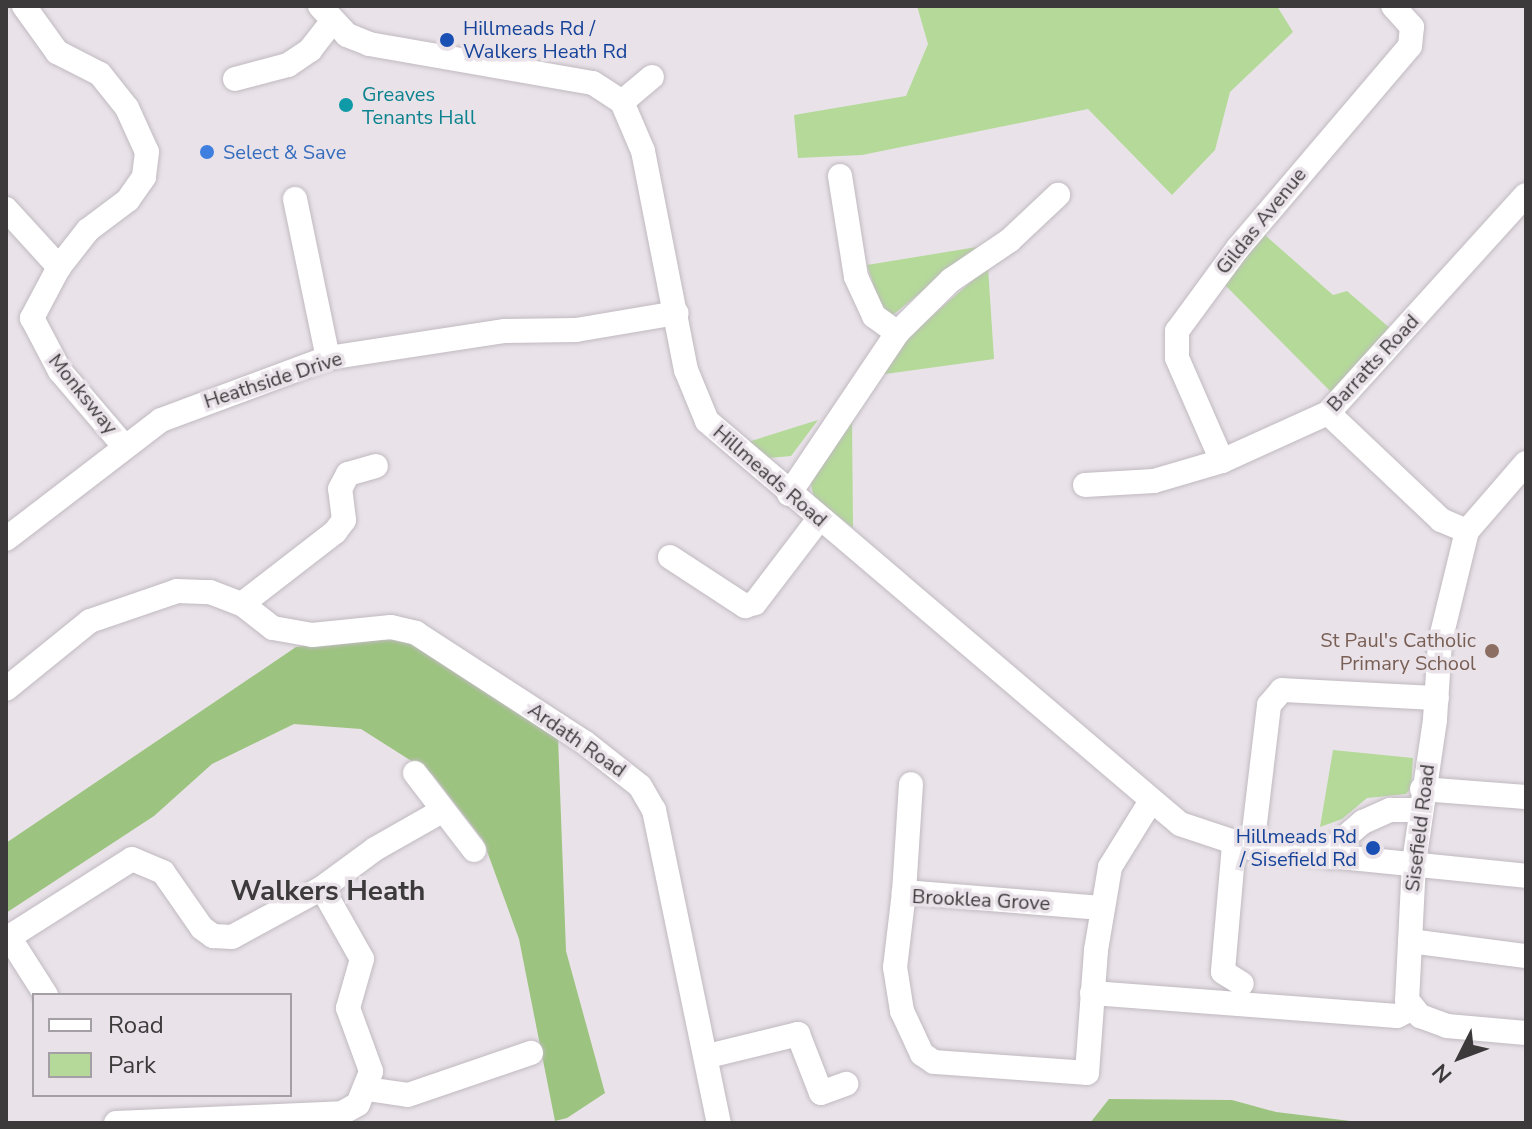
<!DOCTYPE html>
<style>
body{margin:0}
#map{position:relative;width:1532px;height:1129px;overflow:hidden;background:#e9e3e9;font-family:"Nunito Sans",sans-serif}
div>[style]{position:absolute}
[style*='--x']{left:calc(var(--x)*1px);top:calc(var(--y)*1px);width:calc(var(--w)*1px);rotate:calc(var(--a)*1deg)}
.green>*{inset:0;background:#b4d999}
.forest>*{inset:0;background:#9cc37f}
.roads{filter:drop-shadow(0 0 2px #c0bac0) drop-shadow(0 0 2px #c0bac0)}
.minor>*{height:24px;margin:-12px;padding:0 12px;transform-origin:12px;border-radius:12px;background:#fff}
.dots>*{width:22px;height:22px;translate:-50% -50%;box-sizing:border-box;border:4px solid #e9e3e9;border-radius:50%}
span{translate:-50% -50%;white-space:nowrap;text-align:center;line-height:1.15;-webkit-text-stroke:7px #e9e3e9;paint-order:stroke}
.transit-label{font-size:20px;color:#164399}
.left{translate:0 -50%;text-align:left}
.right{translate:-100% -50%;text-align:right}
.culture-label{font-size:20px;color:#0d838f}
.shop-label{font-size:20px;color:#366cbe}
.street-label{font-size:20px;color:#3d3a3c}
.education-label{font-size:20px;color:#785e54}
.district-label{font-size:28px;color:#3d3a3c;font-weight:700}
.frame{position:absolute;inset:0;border:8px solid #3d3a3c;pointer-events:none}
.legend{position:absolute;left:32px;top:993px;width:260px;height:104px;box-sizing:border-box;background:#e9e3e9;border:2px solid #a49fa4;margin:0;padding:10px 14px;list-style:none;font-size:24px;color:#3d3a3c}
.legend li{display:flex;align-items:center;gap:16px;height:40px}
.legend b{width:40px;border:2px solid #a49fa4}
.north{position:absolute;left:1420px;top:1017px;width:80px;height:80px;-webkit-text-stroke:6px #e9e3e9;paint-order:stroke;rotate:228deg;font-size:22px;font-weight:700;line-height:32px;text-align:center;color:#3d3a3c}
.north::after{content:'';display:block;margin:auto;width:28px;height:36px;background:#3d3a3c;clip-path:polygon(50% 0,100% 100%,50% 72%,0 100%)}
</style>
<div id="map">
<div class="green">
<i style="clip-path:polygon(917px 6px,1277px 6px,1293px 32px,1230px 92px,1215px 150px,1172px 195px,1088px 109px,862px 155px,798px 158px,794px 115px,906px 96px,928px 44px)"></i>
<i style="clip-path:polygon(1265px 235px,1333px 295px,1347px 291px,1391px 329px,1331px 392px,1224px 284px)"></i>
<i style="clip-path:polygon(977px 247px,889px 318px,882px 311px,867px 265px)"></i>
<i style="clip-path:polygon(988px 267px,994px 359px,878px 375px,909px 336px)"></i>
<i style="clip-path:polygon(818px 420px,791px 456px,769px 458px,748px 442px)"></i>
<i style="clip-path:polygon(852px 420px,853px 528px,814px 497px,811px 485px,812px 474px)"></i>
<i style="clip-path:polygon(1333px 750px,1413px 758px,1411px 788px,1406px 794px,1367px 798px,1342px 819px,1320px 827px)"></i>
</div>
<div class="forest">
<i style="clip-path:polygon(352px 640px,412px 640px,558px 737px,566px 951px,605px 1093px,567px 1118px,555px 1121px,519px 939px,483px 840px,432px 774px,361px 729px,294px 724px,212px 764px,154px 816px,6px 913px,6px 843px,296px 647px)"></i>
<i style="clip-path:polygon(1109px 1099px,1232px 1100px,1276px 1112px,1367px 1123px,1090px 1123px)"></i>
</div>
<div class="roads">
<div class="minor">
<i style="--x:24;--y:6;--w:57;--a:54.3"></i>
<i style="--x:57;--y:52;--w:48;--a:27.1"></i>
<i style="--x:100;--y:74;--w:43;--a:51.5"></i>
<i style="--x:127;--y:108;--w:48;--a:65.6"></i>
<i style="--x:147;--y:152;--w:25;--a:97"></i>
<i style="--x:144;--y:177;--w:28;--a:125"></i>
<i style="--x:128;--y:200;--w:50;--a:143.1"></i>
<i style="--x:88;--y:230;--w:47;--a:128.1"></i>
<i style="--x:59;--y:267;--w:58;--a:117.9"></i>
<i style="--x:32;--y:318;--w:60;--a:62.2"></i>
<i style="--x:60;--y:371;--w:99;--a:49.5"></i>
<i style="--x:320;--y:6;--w:40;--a:47"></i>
<i style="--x:347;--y:35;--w:24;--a:22"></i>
<i style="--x:369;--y:44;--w:227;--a:9.9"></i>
<i style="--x:593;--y:83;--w:35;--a:33"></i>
<i style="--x:622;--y:102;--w:53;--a:66.8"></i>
<i style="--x:643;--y:151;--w:223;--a:78.9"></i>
<i style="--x:686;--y:370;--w:55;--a:67.6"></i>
<i style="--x:707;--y:421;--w:621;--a:40.43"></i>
<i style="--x:1180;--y:824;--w:76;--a:18.4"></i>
<i style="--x:1252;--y:848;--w:275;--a:5.8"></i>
<i style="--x:235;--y:79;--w:55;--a:-14.8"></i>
<i style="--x:288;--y:65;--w:27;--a:-34"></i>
<i style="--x:310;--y:50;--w:36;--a:-52"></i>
<i style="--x:622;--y:102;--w:39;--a:-40"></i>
<i style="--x:840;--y:176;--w:102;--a:81"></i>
<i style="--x:856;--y:277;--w:43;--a:65.2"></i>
<i style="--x:874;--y:316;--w:29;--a:36"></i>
<i style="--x:295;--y:199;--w:162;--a:78.3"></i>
<i style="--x:6;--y:209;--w:79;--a:47.6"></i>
<i style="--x:1328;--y:413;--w:156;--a:43.4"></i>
<i style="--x:1441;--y:520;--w:28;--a:23"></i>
<i style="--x:1467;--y:531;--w:114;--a:103.7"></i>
<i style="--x:1440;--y:642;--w:78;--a:93.7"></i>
<i style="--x:1435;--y:720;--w:145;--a:98.4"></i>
<i style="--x:1414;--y:863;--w:137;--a:92.9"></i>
<i style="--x:1407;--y:1000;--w:21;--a:51"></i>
<i style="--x:1420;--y:1016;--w:29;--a:20"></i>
<i style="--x:1447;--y:1026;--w:79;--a:5.1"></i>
<i style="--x:1222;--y:461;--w:112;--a:-113.6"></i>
<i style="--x:1177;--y:358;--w:27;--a:-90"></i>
<i style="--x:1177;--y:331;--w:103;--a:-53.7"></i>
<i style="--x:1238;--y:248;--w:265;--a:-49.6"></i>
<i style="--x:1410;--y:46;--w:19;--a:-84"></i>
<i style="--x:1412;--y:27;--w:28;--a:-132"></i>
<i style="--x:1085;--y:485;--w:69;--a:-3.3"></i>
<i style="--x:1154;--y:481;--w:71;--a:-16.4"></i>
<i style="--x:1222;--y:461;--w:116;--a:-24.4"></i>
<i style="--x:1328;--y:413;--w:294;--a:-47.8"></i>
<i style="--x:789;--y:494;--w:194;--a:-56.1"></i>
<i style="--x:897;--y:333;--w:76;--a:-44.5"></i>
<i style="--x:951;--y:280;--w:71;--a:-34.1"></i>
<i style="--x:1010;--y:240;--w:66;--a:-43.2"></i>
<i style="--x:1467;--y:531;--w:90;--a:-49.1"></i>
<i style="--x:6;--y:539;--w:195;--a:-37.5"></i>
<i style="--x:161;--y:420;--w:178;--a:-20.4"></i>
<i style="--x:328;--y:358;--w:179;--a:-8.7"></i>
<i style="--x:505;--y:331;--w:71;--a:-0.8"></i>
<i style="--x:576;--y:330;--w:102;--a:-9.6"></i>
<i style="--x:670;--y:557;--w:90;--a:33.2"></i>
<i style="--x:745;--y:606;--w:10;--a:-17"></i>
<i style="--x:755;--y:603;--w:106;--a:-52.7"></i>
<i style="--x:242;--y:604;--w:118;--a:-37.7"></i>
<i style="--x:335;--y:532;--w:15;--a:-53"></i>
<i style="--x:344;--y:520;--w:31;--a:-97"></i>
<i style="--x:340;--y:489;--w:17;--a:-62"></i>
<i style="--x:348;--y:474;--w:29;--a:-16"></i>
<i style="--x:6;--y:689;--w:108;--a:-39"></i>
<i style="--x:90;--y:621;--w:92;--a:-19"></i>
<i style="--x:177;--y:591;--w:33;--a:2"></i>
<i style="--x:210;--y:592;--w:34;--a:21"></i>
<i style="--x:242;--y:604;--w:39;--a:38"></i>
<i style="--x:273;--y:628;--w:40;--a:10"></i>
<i style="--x:312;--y:635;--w:79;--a:-5.8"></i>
<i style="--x:391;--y:627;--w:26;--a:13"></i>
<i style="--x:416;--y:633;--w:200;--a:33"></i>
<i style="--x:584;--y:742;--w:71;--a:38.2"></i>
<i style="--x:640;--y:786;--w:28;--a:60"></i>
<i style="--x:654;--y:810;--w:320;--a:78.3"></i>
<i style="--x:415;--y:773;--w:97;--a:52.5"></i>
<i style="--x:1422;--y:789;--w:104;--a:4.4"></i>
<i style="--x:1234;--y:845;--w:127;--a:95"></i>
<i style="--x:1223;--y:972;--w:22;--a:32"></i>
<i style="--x:1252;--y:848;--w:144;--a:-83.2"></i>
<i style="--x:1269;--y:705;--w:20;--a:-49"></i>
<i style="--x:1282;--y:690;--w:155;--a:3"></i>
<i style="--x:1330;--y:857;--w:12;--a:-66"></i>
<i style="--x:1335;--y:846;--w:37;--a:-41"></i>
<i style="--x:1363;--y:822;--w:30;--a:-24"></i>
<i style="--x:1390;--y:810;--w:30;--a:0"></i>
<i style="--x:904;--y:892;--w:108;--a:-86.3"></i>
<i style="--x:1102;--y:908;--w:199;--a:-175.4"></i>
<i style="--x:904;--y:892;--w:76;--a:96.8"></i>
<i style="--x:895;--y:967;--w:45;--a:81"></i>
<i style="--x:902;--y:1011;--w:47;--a:65.1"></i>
<i style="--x:922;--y:1054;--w:14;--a:34"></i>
<i style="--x:934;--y:1062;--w:153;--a:4.1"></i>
<i style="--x:1087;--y:1073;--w:123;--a:-85.8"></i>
<i style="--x:1096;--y:950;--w:84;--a:-80.4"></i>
<i style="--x:1110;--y:867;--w:78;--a:-58.2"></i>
<i style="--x:9;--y:937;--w:69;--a:57.5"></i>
<i style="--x:6;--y:939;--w:149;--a:-32.4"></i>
<i style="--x:132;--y:859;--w:34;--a:23"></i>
<i style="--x:163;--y:872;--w:68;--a:55.1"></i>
<i style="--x:202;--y:928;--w:14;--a:36"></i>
<i style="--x:213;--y:936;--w:19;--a:3"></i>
<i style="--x:232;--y:937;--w:102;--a:-28.6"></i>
<i style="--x:322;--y:888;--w:66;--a:-36.3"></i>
<i style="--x:375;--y:849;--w:77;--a:-29.6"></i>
<i style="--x:1410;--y:941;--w:117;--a:7.4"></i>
<i style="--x:1092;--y:993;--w:306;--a:4.3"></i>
<i style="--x:1397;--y:1016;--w:18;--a:-27"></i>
<i style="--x:708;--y:1056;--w:93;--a:-13.7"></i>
<i style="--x:798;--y:1034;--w:63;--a:68.7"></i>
<i style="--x:821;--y:1093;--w:27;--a:-20"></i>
<i style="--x:367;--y:1089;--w:41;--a:8.3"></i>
<i style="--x:408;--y:1095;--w:130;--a:-18.9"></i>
<i style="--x:116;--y:1123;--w:226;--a:-2.5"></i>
<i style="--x:342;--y:1113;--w:18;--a:-29"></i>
<i style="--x:358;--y:1104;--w:35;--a:-68"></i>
<i style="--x:371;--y:1071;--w:67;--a:-110.1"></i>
<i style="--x:348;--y:1008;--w:51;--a:-74.1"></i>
<i style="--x:362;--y:959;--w:81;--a:-119.4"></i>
</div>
</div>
<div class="dots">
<i style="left:447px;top:40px;background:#1a4fb4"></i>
<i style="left:346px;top:105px;background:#0f9aa8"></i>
<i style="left:207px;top:152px;background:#3f7fe0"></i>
<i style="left:1492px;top:651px;background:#8d6e63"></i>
<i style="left:1373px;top:848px;background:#1a4fb4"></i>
</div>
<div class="transit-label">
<span class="left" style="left:463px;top:40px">Hillmeads Rd /<br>Walkers Heath Rd</span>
<span class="right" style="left:1357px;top:848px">Hillmeads Rd<br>/ Sisefield Rd</span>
</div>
<div class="culture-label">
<span class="left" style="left:362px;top:106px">Greaves<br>Tenants Hall</span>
</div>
<div class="shop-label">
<span class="left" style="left:223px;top:152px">Select &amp; Save</span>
</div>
<div class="street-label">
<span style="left:1261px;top:221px;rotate:-51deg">Gildas Avenue</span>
<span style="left:1373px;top:363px;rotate:-47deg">Barratts Road</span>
<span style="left:273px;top:380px;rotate:-18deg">Heathside Drive</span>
<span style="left:83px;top:394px;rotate:51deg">Monksway</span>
<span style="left:770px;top:476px;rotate:41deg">Hillmeads Road</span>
<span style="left:577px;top:740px;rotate:35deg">Ardath Road</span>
<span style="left:1420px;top:828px;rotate:-83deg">Sisefield Road</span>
<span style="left:981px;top:900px;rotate:3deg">Brooklea Grove</span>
</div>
<div class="education-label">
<span class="right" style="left:1476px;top:652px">St Paul's Catholic<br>Primary School</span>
</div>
<div class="district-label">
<span style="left:328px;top:891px">Walkers Heath</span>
</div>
<div class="frame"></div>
<ul class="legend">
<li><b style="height:10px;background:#fff"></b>Road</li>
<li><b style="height:22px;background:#b4d999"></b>Park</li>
</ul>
<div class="north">N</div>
</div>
